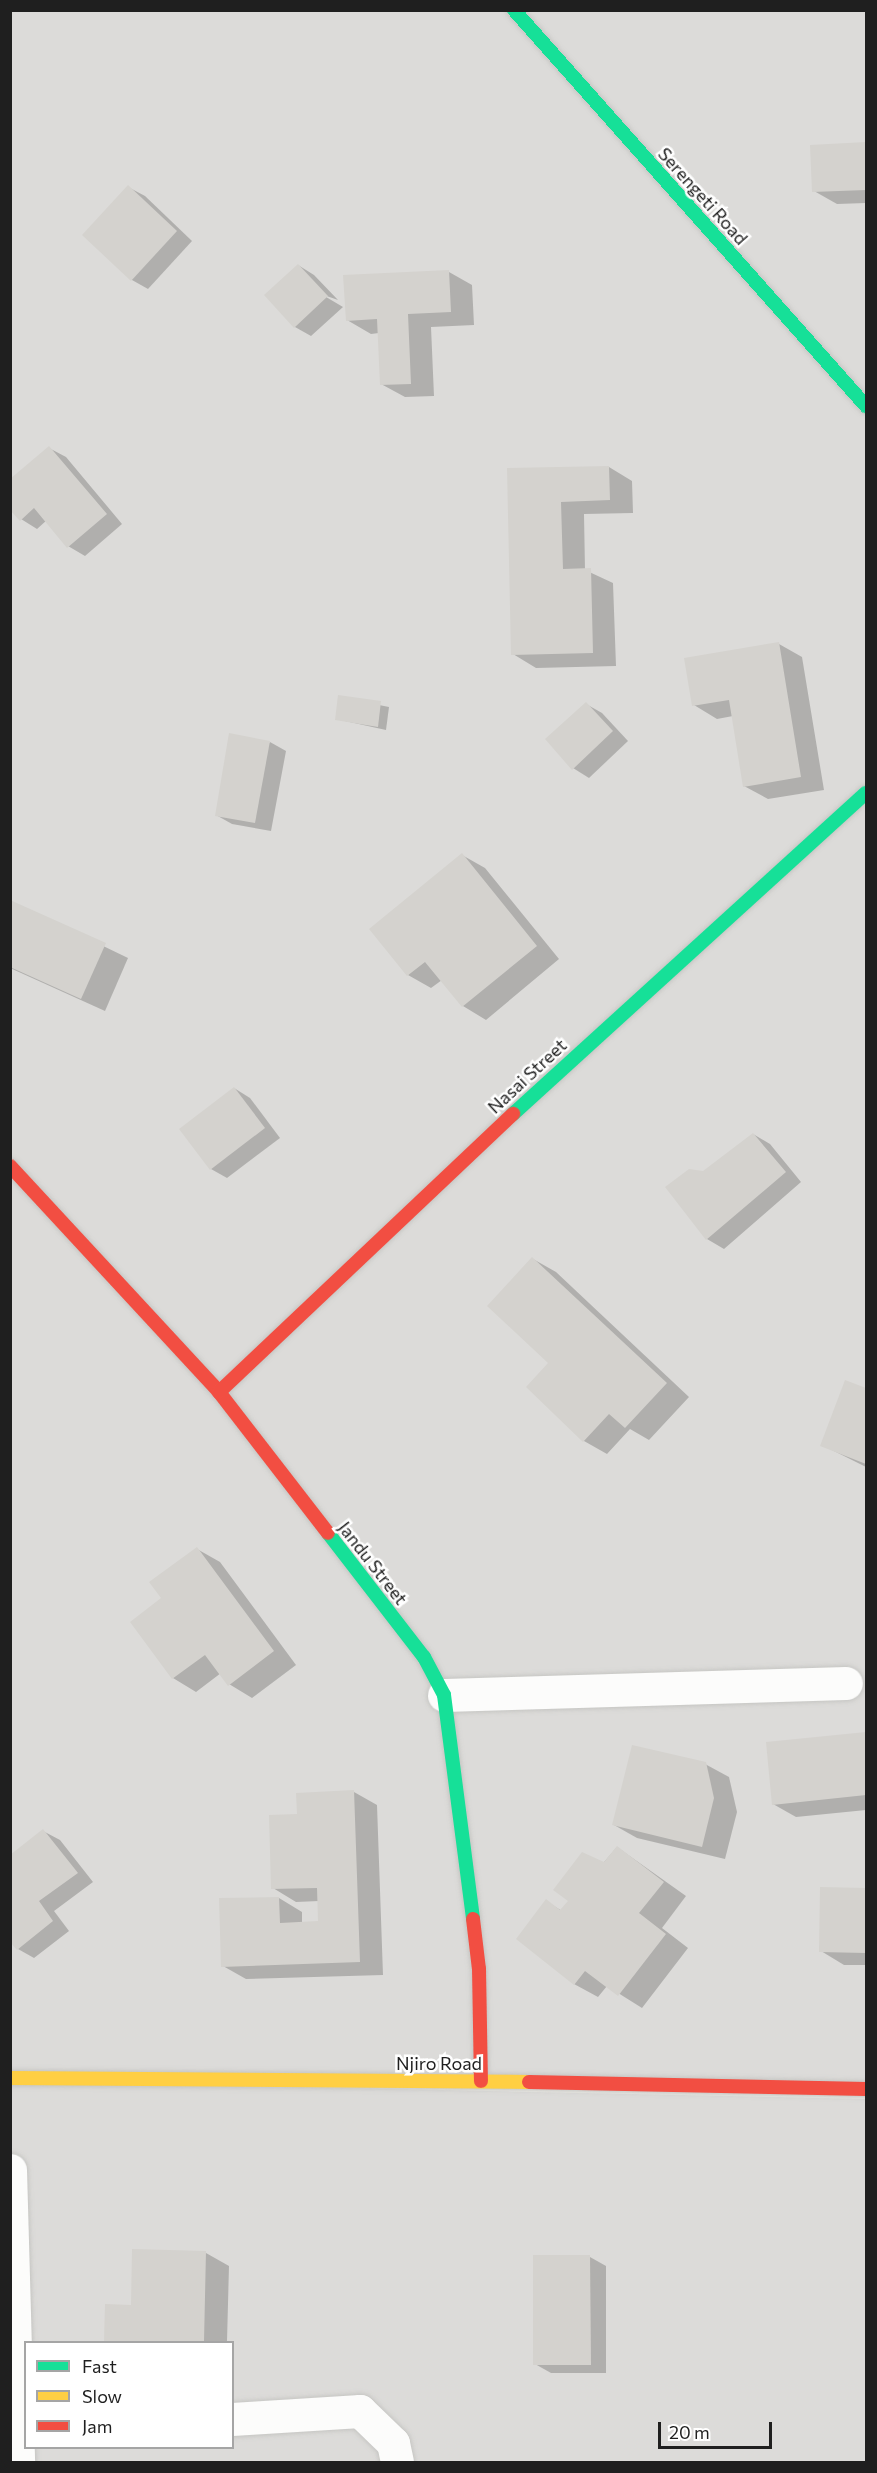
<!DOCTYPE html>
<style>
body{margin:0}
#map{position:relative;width:877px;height:2473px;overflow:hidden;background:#edece7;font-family:Commissioner,sans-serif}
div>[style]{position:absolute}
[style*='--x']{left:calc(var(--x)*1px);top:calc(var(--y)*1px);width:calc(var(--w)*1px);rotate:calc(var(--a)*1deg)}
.residential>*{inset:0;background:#dcdbd9}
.shadow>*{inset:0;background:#0003}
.building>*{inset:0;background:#d4d2ce}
.roads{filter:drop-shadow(0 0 2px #c6c6c3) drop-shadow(0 0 2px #c6c6c3)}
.street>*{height:33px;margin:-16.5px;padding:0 16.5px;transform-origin:16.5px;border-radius:16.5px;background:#fcfcfb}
.fast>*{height:14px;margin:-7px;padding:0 7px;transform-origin:7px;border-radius:7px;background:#16e098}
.slow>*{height:14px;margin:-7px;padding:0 7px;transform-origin:7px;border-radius:7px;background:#ffcf43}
.jam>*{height:14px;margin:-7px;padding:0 7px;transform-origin:7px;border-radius:7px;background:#f24e42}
span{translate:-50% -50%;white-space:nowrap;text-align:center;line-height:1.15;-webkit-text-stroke:5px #fff;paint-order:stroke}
.street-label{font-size:18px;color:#1f1f1f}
.frame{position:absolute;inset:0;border:12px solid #1f1f1f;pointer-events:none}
.legend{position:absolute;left:24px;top:2341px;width:210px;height:108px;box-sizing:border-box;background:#fff;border:2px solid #a5a5a5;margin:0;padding:8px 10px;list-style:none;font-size:18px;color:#1f1f1f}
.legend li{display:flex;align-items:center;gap:12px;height:30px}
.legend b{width:30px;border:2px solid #a5a5a5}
.scale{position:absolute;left:658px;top:2422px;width:114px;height:27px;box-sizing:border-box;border:3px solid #1f1f1f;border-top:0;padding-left:8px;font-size:18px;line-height:21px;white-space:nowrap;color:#1f1f1f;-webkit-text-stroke:4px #fff;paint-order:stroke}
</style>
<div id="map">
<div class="residential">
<i style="clip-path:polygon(11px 11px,866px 11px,866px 2093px,11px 2073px)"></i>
<i style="clip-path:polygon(evenodd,11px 2081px,866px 2099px,866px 2462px,11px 2462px,11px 2081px,26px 2342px,232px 2342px,232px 2448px,26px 2448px,26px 2342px)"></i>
</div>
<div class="shadow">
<i style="clip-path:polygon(866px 144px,866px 203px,837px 204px,814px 191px,812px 146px)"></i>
<i style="clip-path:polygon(128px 187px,145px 196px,192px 241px,148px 289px,132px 280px)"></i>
<i style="clip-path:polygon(298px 265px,314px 275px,338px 300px,321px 294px,343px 307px,311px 336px,295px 327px)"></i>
<i style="clip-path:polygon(449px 272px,472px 285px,474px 325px,431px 327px,434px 396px,405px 397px,381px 384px,379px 333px,371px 334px,347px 320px)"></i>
<i style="clip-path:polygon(49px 448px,66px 457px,122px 524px,85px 556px,68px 546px,47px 520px,37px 529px,21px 519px)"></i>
<i style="clip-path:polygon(609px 467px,632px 481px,633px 513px,584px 514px,585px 570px,613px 583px,616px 666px,536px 668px,513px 654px,508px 469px)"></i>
<i style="clip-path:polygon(779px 644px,802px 657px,824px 790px,768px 799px,744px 786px,733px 716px,717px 719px,694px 705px)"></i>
<i style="clip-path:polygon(339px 697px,389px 707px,386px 730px,336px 719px)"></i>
<i style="clip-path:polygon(586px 704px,602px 713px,628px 741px,589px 778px,573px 768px)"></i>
<i style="clip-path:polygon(270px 742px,286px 751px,271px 831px,232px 824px,216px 815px)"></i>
<i style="clip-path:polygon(462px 855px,485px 868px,559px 959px,486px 1020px,463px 1006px,442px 980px,431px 988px,408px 975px)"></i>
<i style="clip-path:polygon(10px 901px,128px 958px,105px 1011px,10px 968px)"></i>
<i style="clip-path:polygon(234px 1088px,250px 1098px,280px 1138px,227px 1178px,211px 1169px)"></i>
<i style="clip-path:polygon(753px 1134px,770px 1144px,801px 1182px,724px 1249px,707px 1239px,667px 1187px,704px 1173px)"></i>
<i style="clip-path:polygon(533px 1259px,556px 1272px,689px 1397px,649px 1440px,630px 1429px,607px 1454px,584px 1441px,550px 1363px)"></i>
<i style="clip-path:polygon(846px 1382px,866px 1390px,866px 1467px,822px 1445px)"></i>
<i style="clip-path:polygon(197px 1549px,220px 1562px,296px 1665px,252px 1698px,229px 1684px,221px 1673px,196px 1692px,173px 1678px)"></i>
<i style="clip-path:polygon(866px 1733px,866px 1810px,796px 1817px,773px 1804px,767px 1744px)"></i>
<i style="clip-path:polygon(705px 1764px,729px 1777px,737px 1812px,725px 1859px,637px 1838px,614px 1825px)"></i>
<i style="clip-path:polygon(354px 1792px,377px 1805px,383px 1975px,246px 1979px,223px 1966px,279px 1898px,302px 1912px,302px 1923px,319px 1923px,319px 1901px,296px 1902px,273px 1888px,298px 1816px)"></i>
<i style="clip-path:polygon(43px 1831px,60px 1840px,93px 1882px,54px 1911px,69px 1931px,34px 1958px,18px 1949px)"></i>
<i style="clip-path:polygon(617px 1847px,686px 1896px,662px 1928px,688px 1948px,642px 2008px,607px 1986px,598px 1997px,574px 1984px,546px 1901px,562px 1911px)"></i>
<i style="clip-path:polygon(822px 1889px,866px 1889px,866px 1965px,844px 1965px,821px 1951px)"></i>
<i style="clip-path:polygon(206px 2253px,229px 2266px,227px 2342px,106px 2342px,107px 2305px,132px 2306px)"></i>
<i style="clip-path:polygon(590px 2257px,606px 2266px,606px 2373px,551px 2373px,535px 2364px)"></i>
</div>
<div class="building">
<i style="clip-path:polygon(866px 142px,866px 190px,812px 192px,810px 145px)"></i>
<i style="clip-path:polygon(128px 185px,177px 231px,131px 281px,82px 235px)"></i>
<i style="clip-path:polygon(298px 264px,328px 296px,294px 328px,264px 295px)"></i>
<i style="clip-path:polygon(449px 270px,451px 312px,408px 314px,411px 384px,380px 385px,377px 319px,346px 321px,343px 275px)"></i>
<i style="clip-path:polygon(49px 446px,107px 514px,67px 548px,34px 508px,20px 521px,10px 510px,10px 479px)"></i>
<i style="clip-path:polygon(609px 466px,610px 500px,561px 502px,563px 569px,591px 568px,593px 653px,511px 655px,507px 468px)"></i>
<i style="clip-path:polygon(779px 642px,801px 777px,743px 787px,729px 700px,692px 706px,684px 658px)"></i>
<i style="clip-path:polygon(338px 695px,381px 701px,378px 727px,335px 720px)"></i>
<i style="clip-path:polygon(586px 702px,613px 731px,572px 770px,545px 739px)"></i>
<i style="clip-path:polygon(229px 733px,270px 741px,255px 823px,215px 816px)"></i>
<i style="clip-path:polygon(462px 853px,537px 946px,462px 1007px,425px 962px,407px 976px,369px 929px)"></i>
<i style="clip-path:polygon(10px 900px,106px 943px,81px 999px,10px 967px)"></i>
<i style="clip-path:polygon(234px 1087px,265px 1128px,210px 1170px,179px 1129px)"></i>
<i style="clip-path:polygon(753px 1133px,786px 1172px,706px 1240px,665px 1187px,689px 1169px,703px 1171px)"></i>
<i style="clip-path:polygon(532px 1257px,667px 1383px,625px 1428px,609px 1414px,583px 1442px,526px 1387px,548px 1363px,487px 1306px)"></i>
<i style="clip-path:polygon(845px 1380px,866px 1388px,866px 1464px,820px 1446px)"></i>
<i style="clip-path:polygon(197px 1547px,274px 1651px,228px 1686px,205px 1655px,172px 1679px,130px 1622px,161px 1598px,149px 1582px)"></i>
<i style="clip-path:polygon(866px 1732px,866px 1795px,772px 1805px,766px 1742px)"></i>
<i style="clip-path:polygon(632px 1745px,706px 1762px,714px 1798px,702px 1847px,612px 1825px)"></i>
<i style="clip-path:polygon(354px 1790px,360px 1962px,221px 1967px,219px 1898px,279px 1897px,280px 1923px,318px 1921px,317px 1888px,271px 1889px,269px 1815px,297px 1814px,296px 1793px)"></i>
<i style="clip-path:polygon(43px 1829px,78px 1873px,39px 1901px,53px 1921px,17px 1950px,10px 1942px,10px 1855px)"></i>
<i style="clip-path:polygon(617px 1846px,664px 1882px,639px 1913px,666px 1934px,618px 1996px,585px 1971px,574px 1985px,516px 1939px,546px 1899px,560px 1910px,568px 1901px,553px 1890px,582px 1852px,604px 1862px)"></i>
<i style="clip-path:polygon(820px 1887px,866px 1888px,866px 1953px,819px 1952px)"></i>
<i style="clip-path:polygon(132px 2249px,206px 2251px,204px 2342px,104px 2342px,105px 2304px,131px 2305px)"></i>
<i style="clip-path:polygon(533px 2255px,590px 2255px,591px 2365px,533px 2365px)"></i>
</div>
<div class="roads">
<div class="street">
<i style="--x:444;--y:1695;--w:402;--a:-1.7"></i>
<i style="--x:10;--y:2170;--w:292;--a:88.4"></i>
<i style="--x:232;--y:2419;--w:128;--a:-3.6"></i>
<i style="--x:360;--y:2411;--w:46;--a:44.1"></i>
<i style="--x:393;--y:2443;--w:19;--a:78"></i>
</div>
<div class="fast">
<i style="--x:514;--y:10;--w:530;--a:48.37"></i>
<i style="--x:513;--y:1114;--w:477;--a:-42.3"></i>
<i style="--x:328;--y:1533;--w:157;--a:52.3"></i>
<i style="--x:424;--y:1657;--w:43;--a:62.2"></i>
<i style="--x:444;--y:1695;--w:226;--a:82.6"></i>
</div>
<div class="slow">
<i style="--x:10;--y:2078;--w:519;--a:0.44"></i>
</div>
<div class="jam">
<i style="--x:10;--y:1166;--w:308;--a:47.2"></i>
<i style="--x:219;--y:1392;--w:178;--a:52.3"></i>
<i style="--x:219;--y:1392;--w:405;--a:-43.4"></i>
<i style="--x:473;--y:1919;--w:50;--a:83.2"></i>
<i style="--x:479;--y:1969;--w:112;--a:89"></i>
<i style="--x:529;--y:2082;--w:337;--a:1.2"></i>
</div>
</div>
<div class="street-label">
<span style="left:703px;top:196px;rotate:48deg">Serengeti Road</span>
<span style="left:527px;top:1076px;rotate:-43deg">Nasai Street</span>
<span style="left:373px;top:1563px;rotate:52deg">Jandu Street</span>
<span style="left:439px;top:2063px">Njiro Road</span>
</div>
<div class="frame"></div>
<ul class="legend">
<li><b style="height:8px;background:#16e098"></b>Fast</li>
<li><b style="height:8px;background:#ffcf43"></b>Slow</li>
<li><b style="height:8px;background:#f24e42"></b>Jam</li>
</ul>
<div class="scale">20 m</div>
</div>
